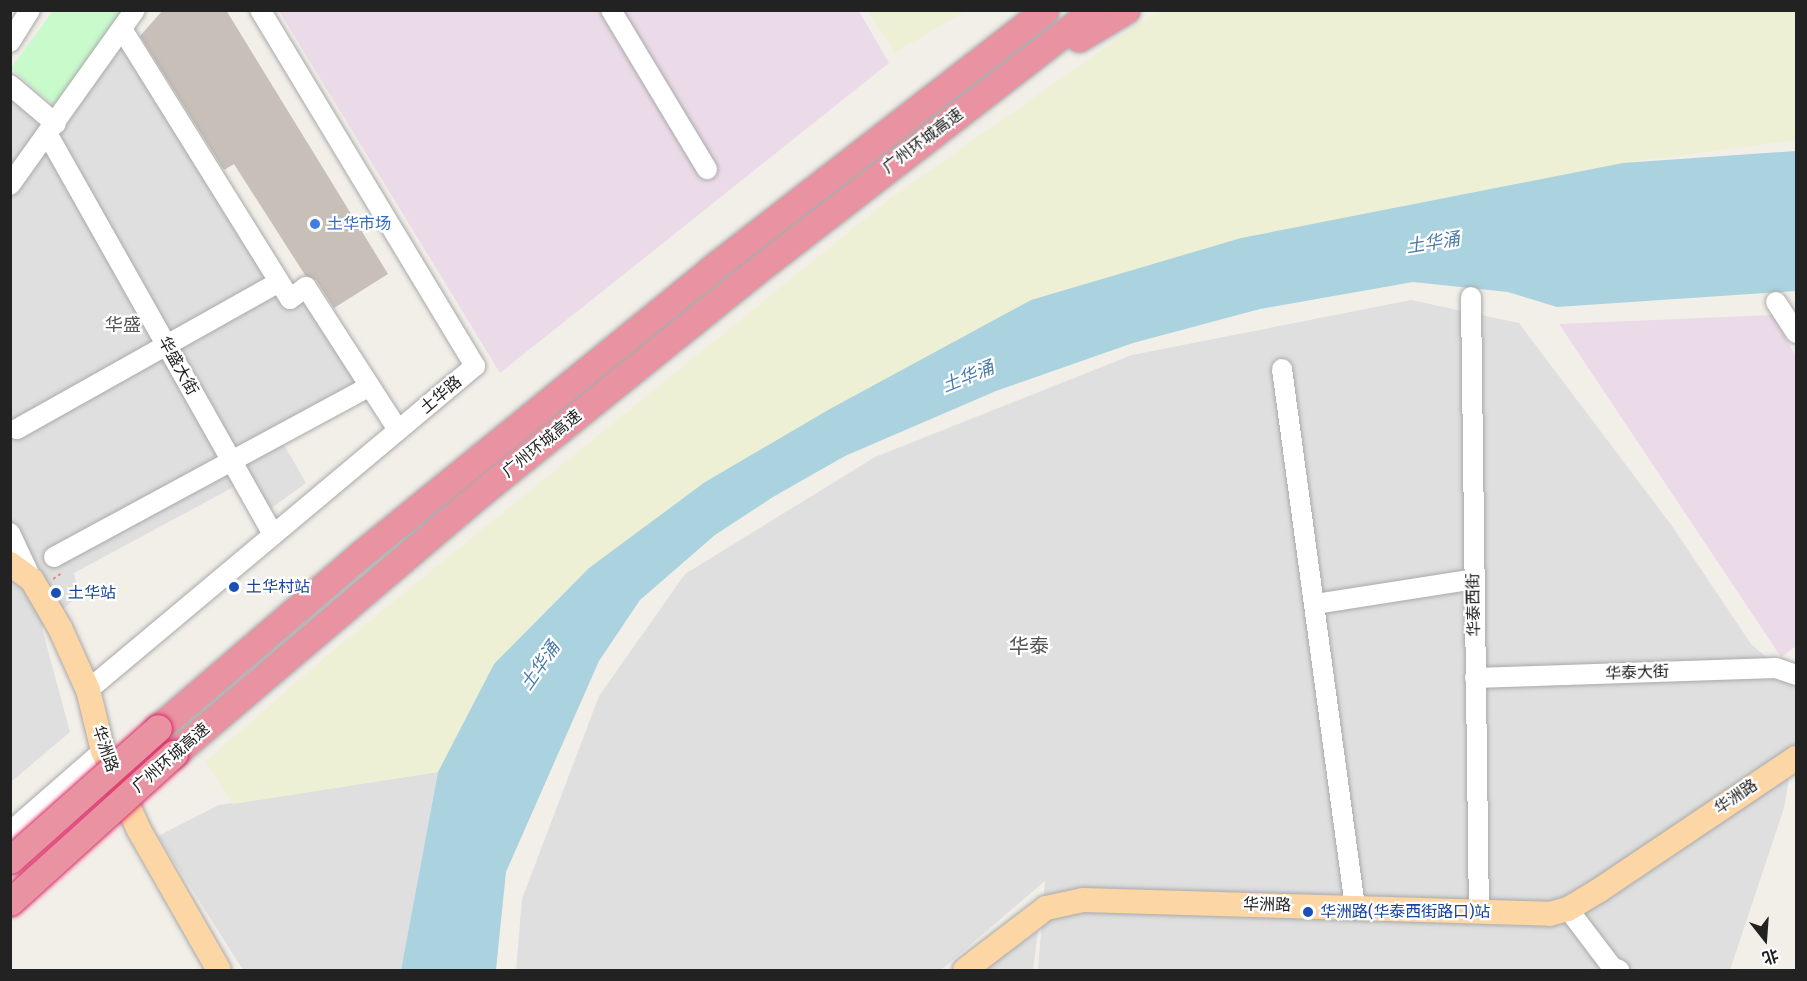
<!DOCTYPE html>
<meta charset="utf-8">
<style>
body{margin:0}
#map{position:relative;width:1807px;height:981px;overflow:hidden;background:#f2efe9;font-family:"Fira Sans","Noto Sans SC",sans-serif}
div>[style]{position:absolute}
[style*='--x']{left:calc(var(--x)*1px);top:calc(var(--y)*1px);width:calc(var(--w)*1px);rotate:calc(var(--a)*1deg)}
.residential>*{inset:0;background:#e0dfdf}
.industrial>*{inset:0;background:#ebdbe8}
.farmland>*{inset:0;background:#eef0d5}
.park>*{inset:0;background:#c8facc}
.water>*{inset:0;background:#aad3df}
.building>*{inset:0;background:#c7bfb8}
.path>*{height:2px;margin-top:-1px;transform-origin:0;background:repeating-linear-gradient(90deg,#fa8072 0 3px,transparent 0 6px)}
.roads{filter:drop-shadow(0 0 2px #a9a9a9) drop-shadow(0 0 2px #a9a9a9)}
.minor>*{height:20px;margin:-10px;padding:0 10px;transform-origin:10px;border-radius:10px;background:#fff}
.major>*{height:24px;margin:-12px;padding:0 12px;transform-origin:12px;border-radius:12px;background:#fcd6a4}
.highway>*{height:27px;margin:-13.5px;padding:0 13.5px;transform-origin:13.5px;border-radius:13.5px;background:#e892a2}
.bridges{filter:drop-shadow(0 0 2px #dc2a67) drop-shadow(0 0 2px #dc2a67)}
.highway-bridge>*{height:27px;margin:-13.5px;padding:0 13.5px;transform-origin:13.5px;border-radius:13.5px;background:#e892a2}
.dots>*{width:16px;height:16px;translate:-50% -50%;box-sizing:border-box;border:3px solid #fff;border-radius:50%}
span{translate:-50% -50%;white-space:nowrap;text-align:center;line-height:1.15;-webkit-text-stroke:4.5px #fff;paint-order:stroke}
.street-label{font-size:16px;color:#222}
.shop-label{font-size:16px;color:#366cbe}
.left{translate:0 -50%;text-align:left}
.transit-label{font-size:16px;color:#164399}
.water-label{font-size:18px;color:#4a7aab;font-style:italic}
.neighbourhood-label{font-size:18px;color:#555}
.quarter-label{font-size:20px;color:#555}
.frame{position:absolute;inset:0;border:12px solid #222;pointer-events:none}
.north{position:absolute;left:1735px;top:909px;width:60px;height:60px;-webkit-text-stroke:4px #fff;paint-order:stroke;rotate:163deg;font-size:16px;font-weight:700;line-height:24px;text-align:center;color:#222}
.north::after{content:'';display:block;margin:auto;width:21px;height:27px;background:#222;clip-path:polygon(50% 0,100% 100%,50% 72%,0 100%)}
</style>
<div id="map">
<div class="residential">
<i style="clip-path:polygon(122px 29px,290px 298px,306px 287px,370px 386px,279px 436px,306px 483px,262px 515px,243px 482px,74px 573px,79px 595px,42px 628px,70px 732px,11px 782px,10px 91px,47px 135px)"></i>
<i style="clip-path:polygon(1411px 300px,1519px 323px,1672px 526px,1751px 644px,1796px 683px,1796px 738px,1784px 808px,1730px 970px,1038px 970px,1045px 881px,941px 970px,516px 970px,522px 899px,599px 696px,685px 574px,875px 457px,1132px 355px)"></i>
<i style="clip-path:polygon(438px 772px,401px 970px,243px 970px,158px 836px,219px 805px)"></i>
<i style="clip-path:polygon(1038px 931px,1033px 970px,984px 970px)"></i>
</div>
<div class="industrial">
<i style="clip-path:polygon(279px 11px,859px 11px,889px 63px,500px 373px)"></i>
<i style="clip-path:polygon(1772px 315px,1796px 356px,1796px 646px,1781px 657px,1559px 324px)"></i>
</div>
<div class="farmland">
<i style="clip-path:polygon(868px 11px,966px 11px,895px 53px)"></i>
<i style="clip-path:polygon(1157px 11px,1796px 11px,1796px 140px,1623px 163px,1241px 238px,1031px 300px,828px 410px,705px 482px,589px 568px,494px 664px,438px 772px,233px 804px,205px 762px,325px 657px,888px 200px)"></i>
</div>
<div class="park">
<i style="clip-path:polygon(53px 11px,124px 11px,55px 107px,11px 68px)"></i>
</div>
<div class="water">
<i style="clip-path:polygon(1796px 151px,1796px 291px,1557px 307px,1508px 292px,1413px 282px,1260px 309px,1133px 343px,996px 391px,845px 456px,773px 497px,715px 535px,640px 600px,599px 661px,506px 872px,496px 970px,401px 970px,438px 772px,494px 664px,589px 568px,705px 482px,828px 410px,1031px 300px,1241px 238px,1623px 163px)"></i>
</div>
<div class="building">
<i style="clip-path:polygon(163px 10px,226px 10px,388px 274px,334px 308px,316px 280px,305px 275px,234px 164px,224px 170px,140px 36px)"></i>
</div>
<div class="path">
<i style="--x:53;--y:579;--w:11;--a:-34"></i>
</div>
<div class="roads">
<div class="minor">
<i style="--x:611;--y:10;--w:186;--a:58.9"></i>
<i style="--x:122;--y:29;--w:318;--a:58.1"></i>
<i style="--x:290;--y:299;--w:20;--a:-37"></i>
<i style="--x:306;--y:287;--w:170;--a:57.2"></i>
<i style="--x:10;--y:42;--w:38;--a:-58"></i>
<i style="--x:10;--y:85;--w:60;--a:40.3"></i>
<i style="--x:48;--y:135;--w:459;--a:60.6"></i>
<i style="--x:10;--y:185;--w:215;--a:-54.5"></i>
<i style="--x:1471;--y:297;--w:616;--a:89.26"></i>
<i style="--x:1776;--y:302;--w:37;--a:57"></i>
<i style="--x:1282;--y:369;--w:543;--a:82.27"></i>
<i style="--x:17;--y:429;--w:300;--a:-29.3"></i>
<i style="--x:10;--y:533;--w:52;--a:64.9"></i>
<i style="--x:54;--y:557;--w:359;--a:-28.4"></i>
<i style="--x:1315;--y:604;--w:161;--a:-8.9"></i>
<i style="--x:1475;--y:678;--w:301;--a:-1.9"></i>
<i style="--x:1776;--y:668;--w:21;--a:19"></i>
<i style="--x:88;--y:690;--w:505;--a:-39.94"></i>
<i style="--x:475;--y:366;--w:416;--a:-121.1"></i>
<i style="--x:10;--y:832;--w:123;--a:-41.1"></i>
<i style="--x:1568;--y:909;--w:73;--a:52.8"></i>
<i style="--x:1612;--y:967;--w:8;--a:23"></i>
</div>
<div class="major">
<i style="--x:10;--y:564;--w:27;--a:36"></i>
<i style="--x:32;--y:580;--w:56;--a:59.7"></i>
<i style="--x:60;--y:628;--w:68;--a:65.7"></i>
<i style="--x:88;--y:690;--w:63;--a:76.2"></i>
<i style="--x:103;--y:751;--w:87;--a:65.5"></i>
<i style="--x:139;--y:830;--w:161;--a:60.3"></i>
<i style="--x:965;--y:970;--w:102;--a:-37.4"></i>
<i style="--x:1046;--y:908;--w:38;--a:-12"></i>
<i style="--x:1083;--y:900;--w:467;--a:1.7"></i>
<i style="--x:1550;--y:914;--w:19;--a:-16"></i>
<i style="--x:1568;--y:909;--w:35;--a:-31"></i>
<i style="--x:1598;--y:891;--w:239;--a:-33.9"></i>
</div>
<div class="highway">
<i style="--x:1079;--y:38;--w:55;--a:-30.8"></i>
<i style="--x:158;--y:728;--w:267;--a:-40.6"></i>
<i style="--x:361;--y:554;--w:450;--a:-39.1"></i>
<i style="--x:710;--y:270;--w:424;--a:-37.8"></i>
<i style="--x:174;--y:754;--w:404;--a:-40.4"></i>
<i style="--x:482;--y:492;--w:347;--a:-38.9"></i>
<i style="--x:752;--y:274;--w:432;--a:-37.7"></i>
</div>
</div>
<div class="bridges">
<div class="highway-bridge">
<i style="--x:10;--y:860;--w:198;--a:-41.7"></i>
<i style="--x:10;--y:902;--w:221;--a:-42.1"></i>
</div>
</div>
<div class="dots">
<i style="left:315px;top:224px;background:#3f7fe0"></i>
<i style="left:234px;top:587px;background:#1a4fb4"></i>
<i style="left:56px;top:593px;background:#1a4fb4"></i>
<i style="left:1308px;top:912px;background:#1a4fb4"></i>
</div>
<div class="street-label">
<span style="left:923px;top:141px;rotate:-37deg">广州环城高速</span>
<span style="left:178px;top:366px;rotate:61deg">华盛大街</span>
<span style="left:441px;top:395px;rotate:-40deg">土华路</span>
<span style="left:542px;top:444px;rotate:-39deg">广州环城高速</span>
<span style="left:1474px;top:605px;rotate:-91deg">华泰西街</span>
<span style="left:1637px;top:673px;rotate:-2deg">华泰大街</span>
<span style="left:105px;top:749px;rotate:71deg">华洲路</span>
<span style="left:171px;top:758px;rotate:-41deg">广州环城高速</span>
<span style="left:1736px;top:797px;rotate:-34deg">华洲路</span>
<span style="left:1267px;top:905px;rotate:1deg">华洲路</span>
</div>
<div class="shop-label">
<span class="left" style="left:327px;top:224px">土华市场</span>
</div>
<div class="transit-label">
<span class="left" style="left:246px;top:587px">土华村站</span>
<span class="left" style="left:68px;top:593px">土华站</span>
<span class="left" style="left:1320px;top:912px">华洲路(华泰西街路口)站</span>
</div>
<div class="water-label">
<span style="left:1433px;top:243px;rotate:-9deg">土华涌</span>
<span style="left:968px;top:377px;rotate:-22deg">土华涌</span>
<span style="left:540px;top:666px;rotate:-55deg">土华涌</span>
</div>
<div class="neighbourhood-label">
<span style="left:123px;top:325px">华盛</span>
</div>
<div class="quarter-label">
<span style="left:1029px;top:646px">华泰</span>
</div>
<div class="frame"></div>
<div class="north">北</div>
</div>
